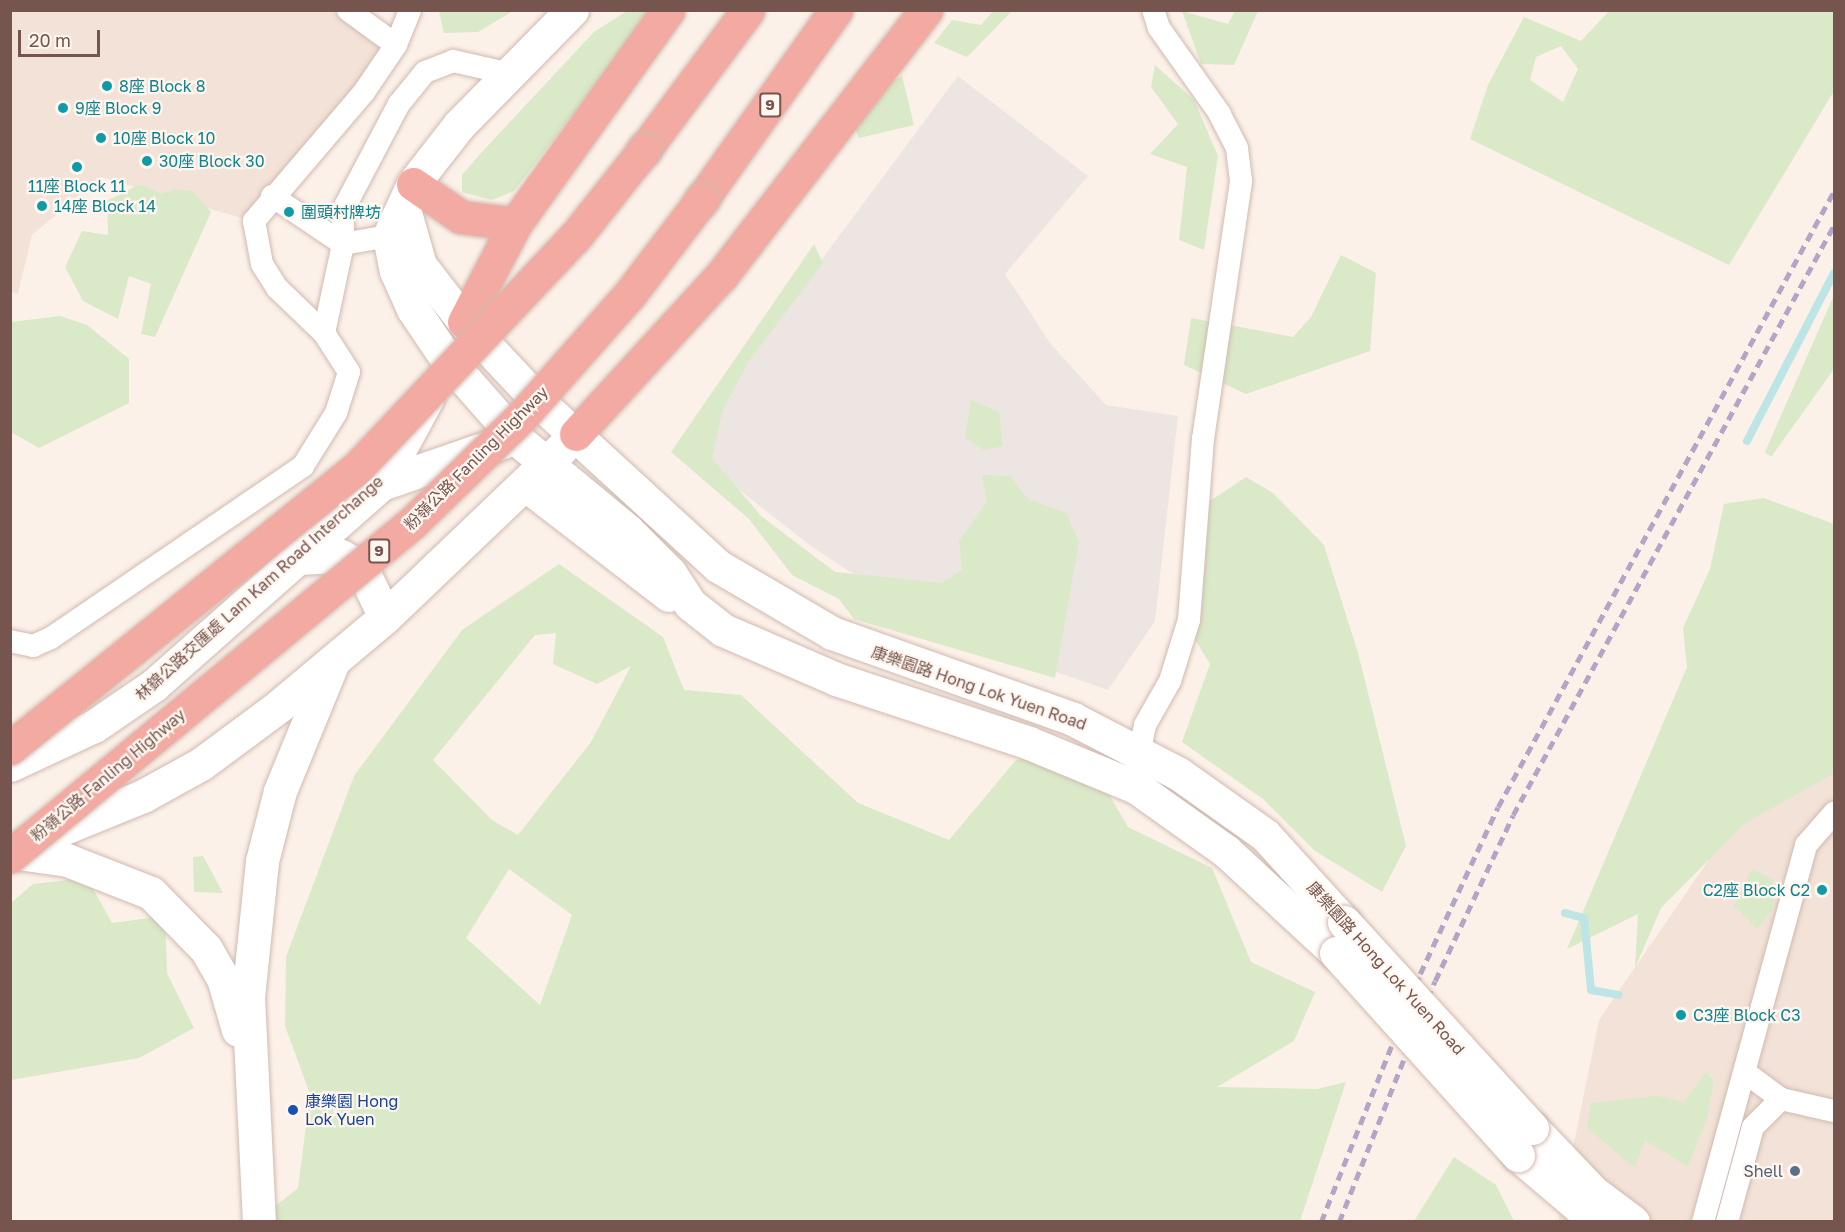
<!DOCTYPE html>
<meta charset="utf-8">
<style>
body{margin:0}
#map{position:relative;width:1845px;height:1232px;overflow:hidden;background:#fcf1e8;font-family:"Golos Text","Noto Sans TC",sans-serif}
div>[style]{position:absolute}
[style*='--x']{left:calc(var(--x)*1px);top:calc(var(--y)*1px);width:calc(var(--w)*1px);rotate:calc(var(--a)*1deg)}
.residential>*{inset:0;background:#f3e2d7}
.industrial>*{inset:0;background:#ede5e1}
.green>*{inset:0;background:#dae9c7}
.stream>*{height:8px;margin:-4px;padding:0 4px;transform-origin:4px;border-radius:4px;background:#bde5e5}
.roads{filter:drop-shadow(0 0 2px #d0bab1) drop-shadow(0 0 2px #d0bab1)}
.street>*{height:22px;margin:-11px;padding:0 11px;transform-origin:11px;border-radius:11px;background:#fff}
.secondary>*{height:33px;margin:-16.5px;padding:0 16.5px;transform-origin:16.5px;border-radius:16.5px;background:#fff}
.highway>*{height:33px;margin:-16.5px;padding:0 16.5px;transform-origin:16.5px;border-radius:16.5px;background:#f3aaa2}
.rail>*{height:4.5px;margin-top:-2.25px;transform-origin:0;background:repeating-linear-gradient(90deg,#b2a6c6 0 9px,transparent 0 15px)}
.bridges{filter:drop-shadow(0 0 2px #d2b9af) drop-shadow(0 0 2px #d2b9af)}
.secondary-bridge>*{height:33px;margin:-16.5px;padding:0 16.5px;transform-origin:16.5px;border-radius:16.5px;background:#fff}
.highway-bridge>*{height:33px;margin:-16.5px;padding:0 16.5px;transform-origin:16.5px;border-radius:16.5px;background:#f3aaa2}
.dots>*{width:16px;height:16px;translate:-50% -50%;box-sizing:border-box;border:3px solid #fef6ef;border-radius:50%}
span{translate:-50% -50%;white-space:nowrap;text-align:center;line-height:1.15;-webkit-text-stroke:4.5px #fef6ef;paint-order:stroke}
.shield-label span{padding:2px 4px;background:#fef6ef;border:2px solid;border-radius:4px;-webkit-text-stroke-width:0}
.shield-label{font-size:15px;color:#75554d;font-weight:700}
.culture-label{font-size:16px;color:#0d838f}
.left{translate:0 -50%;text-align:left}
.right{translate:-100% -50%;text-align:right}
.street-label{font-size:16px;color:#75554d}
.transit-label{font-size:16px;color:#164399}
.service-label{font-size:16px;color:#4e5e75}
.frame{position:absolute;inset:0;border:12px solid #75554d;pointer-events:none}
.scale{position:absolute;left:18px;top:30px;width:82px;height:27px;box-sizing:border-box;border:3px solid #75554d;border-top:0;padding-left:8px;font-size:18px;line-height:21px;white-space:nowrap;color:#75554d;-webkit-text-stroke:4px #fef6ef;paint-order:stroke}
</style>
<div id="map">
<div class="residential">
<i style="clip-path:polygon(331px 10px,384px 46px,357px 87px,245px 219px,101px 177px,32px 235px,18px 294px,10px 291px,11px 11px)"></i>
<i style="clip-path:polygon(1834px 677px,1834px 1221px,1558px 1222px,1599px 1020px)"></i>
</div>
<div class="industrial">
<i style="clip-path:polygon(958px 76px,1088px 176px,1005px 274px,1050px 343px,1106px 405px,1178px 416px,1155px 621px,1108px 690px,943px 633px,811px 546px,683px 446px)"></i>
</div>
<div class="green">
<i style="clip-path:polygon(513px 11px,478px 32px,444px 33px,439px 12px)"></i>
<i style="clip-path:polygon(627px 11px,652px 11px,514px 191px,492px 200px,462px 192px,462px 175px,481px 153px,594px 32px)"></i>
<i style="clip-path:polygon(993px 11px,1011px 12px,967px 57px,934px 43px,952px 20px,981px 25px)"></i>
<i style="clip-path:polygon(1182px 11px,1228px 24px,1235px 11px,1258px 11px,1234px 65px,1201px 64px)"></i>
<i style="clip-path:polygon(evenodd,1609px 11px,1834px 11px,1834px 91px,1729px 265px,1470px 139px,1488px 85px,1524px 17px,1581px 41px,1609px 11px,1561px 46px,1578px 69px,1563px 102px,1530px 80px,1536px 57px,1561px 46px)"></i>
<i style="clip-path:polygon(1155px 65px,1194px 100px,1218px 156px,1204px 250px,1179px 240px,1187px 167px,1150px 154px,1178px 124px,1151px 87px)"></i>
<i style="clip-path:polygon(902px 76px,914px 125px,859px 138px,847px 109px)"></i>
<i style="clip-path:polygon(140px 184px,162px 194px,174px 189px,192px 191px,211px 212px,155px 337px,141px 334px,151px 284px,129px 276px,118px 319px,83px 301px,65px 267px,82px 231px,108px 235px,107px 201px)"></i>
<i style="clip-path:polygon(814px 244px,823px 263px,749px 361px,723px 409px,712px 458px,761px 516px,835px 572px,941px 583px,962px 570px,959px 541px,987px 502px,982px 475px,1010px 476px,1028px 499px,1066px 513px,1079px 542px,1055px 678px,854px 619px,839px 599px,792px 575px,749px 519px,671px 452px)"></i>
<i style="clip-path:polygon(1341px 255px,1376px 273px,1370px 351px,1246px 394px,1184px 365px,1191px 318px,1293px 337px,1311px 317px)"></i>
<i style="clip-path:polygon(1834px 295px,1834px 369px,1771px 457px,1765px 452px)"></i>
<i style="clip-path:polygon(60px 316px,87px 325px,129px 359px,129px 403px,39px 448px,11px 432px,11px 322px)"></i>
<i style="clip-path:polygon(971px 400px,999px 412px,1003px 446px,984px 450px,965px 438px)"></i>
<i style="clip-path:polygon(1246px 477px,1273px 493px,1324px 545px,1358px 653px,1406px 846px,1382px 892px,1315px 851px,1263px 799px,1182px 742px,1210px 664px,1178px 612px,1210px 501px)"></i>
<i style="clip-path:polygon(1764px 498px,1834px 524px,1834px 773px,1744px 824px,1661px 908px,1635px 968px,1638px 914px,1567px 949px,1687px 667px,1683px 628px,1710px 569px,1724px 504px)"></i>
<i style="clip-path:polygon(evenodd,559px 564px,663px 637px,684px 690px,741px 695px,858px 803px,949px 840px,1016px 760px,1043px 756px,1108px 793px,1128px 827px,1212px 868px,1251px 962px,1315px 992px,1294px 1041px,1217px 1087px,1317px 1089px,1346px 1082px,1300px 1221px,269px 1222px,268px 1212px,298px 1188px,310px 1094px,285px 1026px,286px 957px,354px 776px,462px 630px,559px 564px,556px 633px,553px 664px,597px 684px,631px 666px,591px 742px,518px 835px,492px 820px,433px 760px,535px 635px,556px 633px,559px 564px,509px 869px,572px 915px,540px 1005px,466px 938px,509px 869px)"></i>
<i style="clip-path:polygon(203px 856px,223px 893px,194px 892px,193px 857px)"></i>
<i style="clip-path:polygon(1752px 869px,1773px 879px,1773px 909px,1757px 929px,1734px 906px)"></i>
<i style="clip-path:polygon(87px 878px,112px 923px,165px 916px,167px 973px,194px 1028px,139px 1058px,11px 1080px,11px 903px,33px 884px)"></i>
<i style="clip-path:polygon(1706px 1072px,1714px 1080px,1707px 1118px,1688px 1167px,1645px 1140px,1635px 1168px,1587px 1128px,1591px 1103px,1657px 1096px,1684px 1102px)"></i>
<i style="clip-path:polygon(1454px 1157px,1496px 1185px,1514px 1221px,1414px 1221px)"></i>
</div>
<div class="stream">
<i style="--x:1747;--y:441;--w:189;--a:-62.6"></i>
<i style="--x:1565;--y:913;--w:20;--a:15"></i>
<i style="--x:1584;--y:918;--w:72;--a:84.4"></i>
<i style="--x:1591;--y:990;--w:28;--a:10"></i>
</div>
<div class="roads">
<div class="street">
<i style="--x:348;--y:10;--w:59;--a:36.1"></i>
<i style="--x:272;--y:196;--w:86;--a:34.1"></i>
<i style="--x:343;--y:244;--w:47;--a:-9.9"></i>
<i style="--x:324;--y:333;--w:91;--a:-77.9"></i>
<i style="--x:343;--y:244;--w:34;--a:-90"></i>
<i style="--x:343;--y:210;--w:120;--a:-62.2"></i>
<i style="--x:399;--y:104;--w:41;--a:-50.9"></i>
<i style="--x:425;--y:72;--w:30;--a:-21"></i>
<i style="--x:453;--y:61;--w:58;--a:12.8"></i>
<i style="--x:10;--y:641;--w:24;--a:12"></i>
<i style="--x:33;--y:646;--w:20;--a:-24"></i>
<i style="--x:51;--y:638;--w:305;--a:-34.3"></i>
<i style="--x:303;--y:466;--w:62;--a:-58.1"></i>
<i style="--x:336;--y:413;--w:43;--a:-72.4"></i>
<i style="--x:349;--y:372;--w:46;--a:-122.7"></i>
<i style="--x:324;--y:333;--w:65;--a:-136.2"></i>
<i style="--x:277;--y:288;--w:28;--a:-122"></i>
<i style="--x:262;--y:264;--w:44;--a:-100.5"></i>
<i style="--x:254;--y:221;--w:170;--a:-49.5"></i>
<i style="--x:364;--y:92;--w:57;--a:-55.8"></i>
<i style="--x:396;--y:45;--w:38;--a:-68"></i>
<i style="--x:1137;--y:765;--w:41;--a:-78.7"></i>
<i style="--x:1145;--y:725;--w:51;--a:-60.4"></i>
<i style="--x:1170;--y:681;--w:64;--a:-72.7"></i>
<i style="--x:1189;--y:620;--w:182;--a:-85.6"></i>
<i style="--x:1203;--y:439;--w:261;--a:-81.6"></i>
<i style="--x:1241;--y:181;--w:33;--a:-97"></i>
<i style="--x:1237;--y:148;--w:38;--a:-117"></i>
<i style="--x:1220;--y:114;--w:105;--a:-125.3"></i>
<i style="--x:1159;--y:28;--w:19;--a:-108"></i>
<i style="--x:1746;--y:1073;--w:44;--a:36.6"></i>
<i style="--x:1781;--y:1099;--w:54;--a:12.8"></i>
<i style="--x:1703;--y:1222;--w:391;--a:-74.7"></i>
<i style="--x:1806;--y:845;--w:43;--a:-48.8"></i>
<i style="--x:1727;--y:1222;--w:98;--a:-74.7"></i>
<i style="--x:1753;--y:1127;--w:40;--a:-45"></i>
</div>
<div class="secondary">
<i style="--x:572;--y:10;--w:161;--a:134.5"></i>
<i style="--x:459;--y:125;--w:75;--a:127.9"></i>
<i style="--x:413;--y:184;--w:57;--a:114.8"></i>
<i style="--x:389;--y:236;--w:36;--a:79"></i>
<i style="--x:396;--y:271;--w:42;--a:65.9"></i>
<i style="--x:413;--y:309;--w:59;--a:56"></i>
<i style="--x:446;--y:358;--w:109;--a:48.7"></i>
<i style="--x:518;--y:440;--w:141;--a:39.5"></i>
<i style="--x:627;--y:530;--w:61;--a:45"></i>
<i style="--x:670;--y:573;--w:37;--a:57"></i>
<i style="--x:690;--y:604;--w:42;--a:38.2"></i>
<i style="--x:723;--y:630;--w:123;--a:23.4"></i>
<i style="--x:836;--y:679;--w:203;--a:18.3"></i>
<i style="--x:1029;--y:743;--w:116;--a:22.4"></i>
<i style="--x:1136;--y:787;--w:112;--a:35.5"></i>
<i style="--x:1227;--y:852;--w:149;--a:42.8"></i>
<i style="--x:404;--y:209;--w:58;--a:74.1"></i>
<i style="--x:420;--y:265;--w:72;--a:52.3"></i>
<i style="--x:464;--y:322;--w:110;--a:46.8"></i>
<i style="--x:539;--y:402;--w:243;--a:42.5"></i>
<i style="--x:718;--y:566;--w:132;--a:30.4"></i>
<i style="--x:832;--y:633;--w:256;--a:19.6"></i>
<i style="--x:1073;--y:719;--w:119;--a:27.4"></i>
<i style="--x:1179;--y:774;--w:105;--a:35.3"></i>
<i style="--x:1265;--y:835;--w:118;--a:47.8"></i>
<i style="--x:381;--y:484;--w:129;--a:-19"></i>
<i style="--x:526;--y:485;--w:180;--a:37.6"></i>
<i style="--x:296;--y:558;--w:45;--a:-2.5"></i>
<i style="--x:341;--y:556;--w:23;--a:29"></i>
<i style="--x:361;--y:567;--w:55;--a:64.4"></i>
<i style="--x:10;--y:765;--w:93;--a:-24.9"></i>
<i style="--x:94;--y:726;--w:73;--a:-34.3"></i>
<i style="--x:154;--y:685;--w:303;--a:-41.5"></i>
<i style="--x:381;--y:484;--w:97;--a:-61.6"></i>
<i style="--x:30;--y:842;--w:122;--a:-22.2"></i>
<i style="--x:143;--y:796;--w:66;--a:-28.9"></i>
<i style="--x:201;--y:764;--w:97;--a:-36.6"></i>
<i style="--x:279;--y:706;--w:138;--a:-40"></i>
<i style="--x:385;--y:617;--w:245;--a:-43.7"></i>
<i style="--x:11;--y:852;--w:57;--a:8.1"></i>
<i style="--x:67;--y:860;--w:90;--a:21.4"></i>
<i style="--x:151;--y:893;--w:78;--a:45.5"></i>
<i style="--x:206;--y:949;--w:34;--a:60"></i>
<i style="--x:223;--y:978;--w:54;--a:73.9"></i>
<i style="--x:1532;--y:1128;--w:88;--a:46.4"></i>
<i style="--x:1593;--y:1192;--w:50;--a:36.9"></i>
<i style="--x:1518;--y:1155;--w:104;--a:40.3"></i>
<i style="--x:259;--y:1222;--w:225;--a:-92.8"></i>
<i style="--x:248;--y:997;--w:137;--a:-84.1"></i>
<i style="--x:262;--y:861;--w:72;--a:-75.6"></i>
<i style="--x:280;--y:791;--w:137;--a:-67.7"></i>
</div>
<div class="highway">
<i style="--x:644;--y:150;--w:174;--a:-53.4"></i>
<i style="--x:413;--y:184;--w:58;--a:34.5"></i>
<i style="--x:461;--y:217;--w:54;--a:7.4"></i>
<i style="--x:702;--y:199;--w:232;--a:-54.7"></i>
<i style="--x:464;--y:322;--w:110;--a:-62.5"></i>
<i style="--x:515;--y:224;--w:263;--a:-54.4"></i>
<i style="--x:576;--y:434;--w:214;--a:-47.5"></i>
<i style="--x:721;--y:276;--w:336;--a:-52.4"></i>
</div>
</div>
<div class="rail">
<i style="--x:1321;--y:1222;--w:267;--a:-68.2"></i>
<i style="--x:1420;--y:974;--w:184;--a:-65"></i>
<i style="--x:1498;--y:807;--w:702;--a:-61.39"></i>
<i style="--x:1339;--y:1222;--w:259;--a:-68.3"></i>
<i style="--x:1435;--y:981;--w:183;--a:-64.8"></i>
<i style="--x:1513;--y:815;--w:672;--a:-61.45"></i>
</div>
<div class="bridges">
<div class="secondary-bridge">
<i style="--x:1344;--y:922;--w:279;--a:47.6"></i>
<i style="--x:1336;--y:953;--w:272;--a:48"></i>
</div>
<div class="highway-bridge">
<i style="--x:10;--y:748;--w:444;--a:-38.9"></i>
<i style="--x:356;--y:469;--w:319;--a:-46.7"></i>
<i style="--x:575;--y:237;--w:111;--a:-51.6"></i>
<i style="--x:10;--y:856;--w:522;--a:-39.64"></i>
<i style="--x:412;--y:523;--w:153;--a:-44.2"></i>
<i style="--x:522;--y:416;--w:163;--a:-48.5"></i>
<i style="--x:630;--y:294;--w:119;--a:-52.8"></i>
</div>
</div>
<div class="dots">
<i style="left:107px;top:86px;background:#0f9aa8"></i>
<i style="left:63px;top:108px;background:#0f9aa8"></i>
<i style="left:101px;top:138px;background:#0f9aa8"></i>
<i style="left:147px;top:161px;background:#0f9aa8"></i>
<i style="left:77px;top:167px;background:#0f9aa8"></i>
<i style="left:42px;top:206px;background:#0f9aa8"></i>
<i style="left:289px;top:212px;background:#0f9aa8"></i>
<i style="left:1822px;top:890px;background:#0f9aa8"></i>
<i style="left:1681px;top:1015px;background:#0f9aa8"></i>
<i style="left:293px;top:1110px;background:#1a4fb4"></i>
<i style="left:1795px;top:1171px;background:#5c6f8a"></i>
</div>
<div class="shield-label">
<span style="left:770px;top:105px">9</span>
<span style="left:379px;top:551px">9</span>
</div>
<div class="culture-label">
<span class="left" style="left:119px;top:86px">8座 Block 8</span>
<span class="left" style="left:75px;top:108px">9座 Block 9</span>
<span class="left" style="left:113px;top:138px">10座 Block 10</span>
<span class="left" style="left:159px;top:161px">30座 Block 30</span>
<span style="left:77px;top:186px">11座 Block 11</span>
<span class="left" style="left:54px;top:206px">14座 Block 14</span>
<span class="left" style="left:301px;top:212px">圍頭村牌坊</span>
<span class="right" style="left:1810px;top:890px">C2座 Block C2</span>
<span class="left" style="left:1693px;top:1015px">C3座 Block C3</span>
</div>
<div class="street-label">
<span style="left:476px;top:458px;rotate:-45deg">粉嶺公路 Fanling Highway</span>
<span style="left:259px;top:588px;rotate:-42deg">林錦公路交匯處 Lam Kam Road Interchange</span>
<span style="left:979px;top:688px;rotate:19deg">康樂園路 Hong Lok Yuen Road</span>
<span style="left:108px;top:775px;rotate:-40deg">粉嶺公路 Fanling Highway</span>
<span style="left:1386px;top:968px;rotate:48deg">康樂園路 Hong Lok Yuen Road</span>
</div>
<div class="transit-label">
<span class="left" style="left:305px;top:1110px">康樂園 Hong<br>Lok Yuen</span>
</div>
<div class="service-label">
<span class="right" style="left:1783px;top:1171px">Shell</span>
</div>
<div class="frame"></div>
<div class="scale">20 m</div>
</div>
